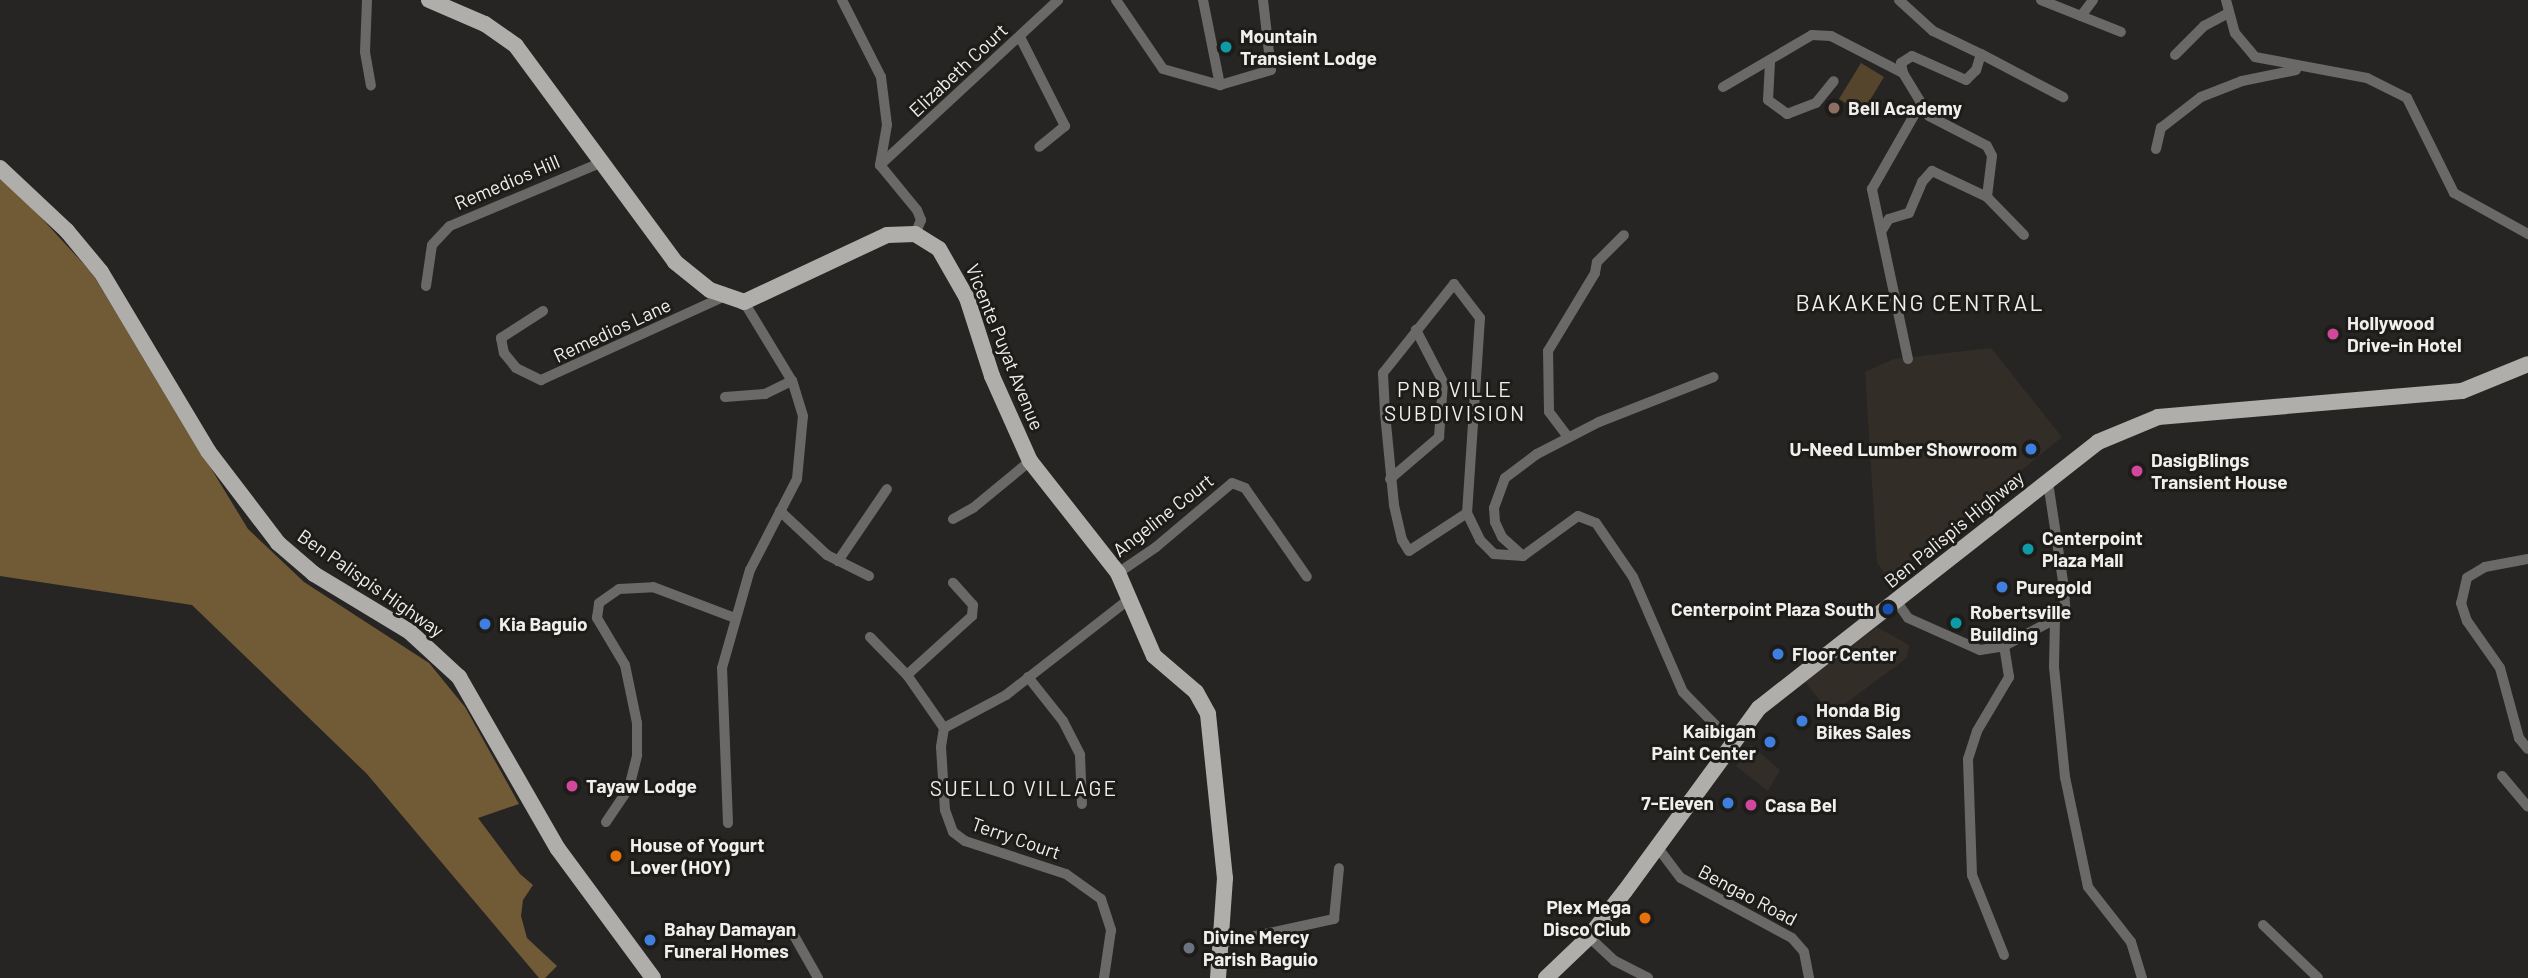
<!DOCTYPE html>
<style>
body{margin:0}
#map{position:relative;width:2528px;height:978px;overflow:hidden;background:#272523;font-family:Barlow,sans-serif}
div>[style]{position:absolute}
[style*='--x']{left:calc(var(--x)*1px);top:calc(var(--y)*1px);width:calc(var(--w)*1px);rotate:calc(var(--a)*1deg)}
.built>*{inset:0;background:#322d26}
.green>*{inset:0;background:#55452c}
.forest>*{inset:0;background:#715a36}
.minor>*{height:10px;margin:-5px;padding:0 5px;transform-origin:5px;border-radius:5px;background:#6a6968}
.primary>*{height:16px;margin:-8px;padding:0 8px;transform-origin:8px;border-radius:8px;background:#afaeab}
.dots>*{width:19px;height:19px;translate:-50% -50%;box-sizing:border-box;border:4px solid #1d1c19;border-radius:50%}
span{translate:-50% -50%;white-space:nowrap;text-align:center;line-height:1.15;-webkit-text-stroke:6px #1d1c19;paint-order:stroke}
.poi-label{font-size:19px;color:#f0efed;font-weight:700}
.left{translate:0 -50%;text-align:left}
.right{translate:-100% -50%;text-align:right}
.street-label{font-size:19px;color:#f0efed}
.neighbourhood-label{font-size:21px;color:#f0efed;letter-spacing:2px}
.quarter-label{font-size:23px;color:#f0efed;letter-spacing:2px}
</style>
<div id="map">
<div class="built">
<i style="clip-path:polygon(1991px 348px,2062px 437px,1889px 579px,1877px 563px,1865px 372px,1894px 359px)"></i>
<i style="clip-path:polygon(1877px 627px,1909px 645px,1907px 658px,1831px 714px,1805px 682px)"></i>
<i style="clip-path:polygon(1751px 745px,1780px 770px,1768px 791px,1736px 766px)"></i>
</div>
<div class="green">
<i style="clip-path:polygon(1861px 63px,1884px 77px,1862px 113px,1839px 99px)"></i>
</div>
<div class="forest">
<i style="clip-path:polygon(0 173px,92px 273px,248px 529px,304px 582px,429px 663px,465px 707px,519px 804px,478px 818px,520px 874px,533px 885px,523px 900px,521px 916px,527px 938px,557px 966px,545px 978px,539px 978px,367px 774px,192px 605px,0 576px)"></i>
</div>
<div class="minor">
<i style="--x:367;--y:0;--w:52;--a:92.2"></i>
<i style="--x:365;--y:52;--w:34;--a:80"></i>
<i style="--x:842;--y:0;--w:86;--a:63.1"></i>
<i style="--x:881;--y:77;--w:48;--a:82.9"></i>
<i style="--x:887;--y:125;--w:41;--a:99.9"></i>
<i style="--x:880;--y:165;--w:58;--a:50.6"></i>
<i style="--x:917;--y:210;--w:11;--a:68"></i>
<i style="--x:921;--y:220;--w:15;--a:113"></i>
<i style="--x:1116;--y:0;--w:83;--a:55.7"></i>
<i style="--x:1163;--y:69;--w:59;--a:15.7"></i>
<i style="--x:1220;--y:85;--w:53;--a:-16.4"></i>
<i style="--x:1271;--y:70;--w:70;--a:-96.5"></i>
<i style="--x:1203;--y:0;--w:87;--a:78.7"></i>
<i style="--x:1899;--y:0;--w:46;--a:42.4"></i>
<i style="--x:1933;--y:31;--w:53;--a:25.6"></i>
<i style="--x:1981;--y:54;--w:17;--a:107"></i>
<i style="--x:1976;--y:70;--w:14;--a:135"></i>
<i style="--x:1966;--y:80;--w:59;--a:-156"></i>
<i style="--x:1912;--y:56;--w:13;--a:148"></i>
<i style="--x:1901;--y:63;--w:10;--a:79"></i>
<i style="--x:2041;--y:0;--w:86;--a:21.8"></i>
<i style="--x:2226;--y:0;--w:34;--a:75"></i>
<i style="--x:2235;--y:33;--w:31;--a:50"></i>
<i style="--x:2255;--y:57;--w:114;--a:10.6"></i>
<i style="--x:2367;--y:78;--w:45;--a:26.6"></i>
<i style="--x:2407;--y:98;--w:106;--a:63.7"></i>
<i style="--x:2454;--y:193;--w:85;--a:29"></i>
<i style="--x:2081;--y:16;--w:20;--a:-53"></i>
<i style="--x:1020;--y:37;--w:100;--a:63.2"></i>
<i style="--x:1065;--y:126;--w:33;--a:141"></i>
<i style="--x:1981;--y:54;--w:93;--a:27.7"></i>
<i style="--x:2175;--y:55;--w:41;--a:-45"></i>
<i style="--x:2204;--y:26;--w:27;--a:-28"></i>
<i style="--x:1770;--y:62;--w:38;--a:93"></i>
<i style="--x:1768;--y:100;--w:24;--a:36"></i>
<i style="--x:1787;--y:114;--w:31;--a:-21"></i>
<i style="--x:1816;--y:103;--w:28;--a:-51"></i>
<i style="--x:1723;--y:87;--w:103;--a:-30.3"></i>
<i style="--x:1812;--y:35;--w:19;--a:3"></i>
<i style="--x:1831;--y:36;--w:81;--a:27.2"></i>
<i style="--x:1903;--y:73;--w:50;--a:58.8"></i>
<i style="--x:1929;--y:116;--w:65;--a:27.3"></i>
<i style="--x:1987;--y:146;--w:11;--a:63"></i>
<i style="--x:1992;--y:156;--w:41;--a:97"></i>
<i style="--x:2156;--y:149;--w:22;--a:-77"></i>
<i style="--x:2161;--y:128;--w:51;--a:-37.8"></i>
<i style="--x:2201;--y:97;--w:44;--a:-21.3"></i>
<i style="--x:2242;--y:81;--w:55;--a:-11.5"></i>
<i style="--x:880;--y:165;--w:243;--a:-42.8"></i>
<i style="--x:1882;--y:230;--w:13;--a:-58"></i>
<i style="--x:1889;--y:219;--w:21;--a:-17"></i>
<i style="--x:1909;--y:213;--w:34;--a:-67"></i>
<i style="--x:1922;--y:182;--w:15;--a:-48"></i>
<i style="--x:1932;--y:171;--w:61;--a:25.3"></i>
<i style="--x:1987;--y:197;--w:53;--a:45.8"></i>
<i style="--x:426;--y:286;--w:41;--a:-81.7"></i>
<i style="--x:432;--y:245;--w:26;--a:-47"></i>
<i style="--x:450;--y:226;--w:165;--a:-22.8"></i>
<i style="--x:543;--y:311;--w:50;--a:147.3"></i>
<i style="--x:501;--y:338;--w:15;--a:79"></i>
<i style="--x:504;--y:353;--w:19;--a:51"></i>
<i style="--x:516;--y:368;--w:28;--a:26"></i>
<i style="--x:541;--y:380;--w:200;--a:-24.5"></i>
<i style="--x:1908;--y:359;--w:174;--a:-102"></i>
<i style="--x:1872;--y:189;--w:97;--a:-60.3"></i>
<i style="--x:725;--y:397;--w:40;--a:-4.3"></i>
<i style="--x:765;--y:394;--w:30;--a:-26"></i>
<i style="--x:1568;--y:437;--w:31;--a:-127"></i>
<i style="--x:1549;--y:412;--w:61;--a:-90.9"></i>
<i style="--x:1548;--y:351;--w:91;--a:-58.9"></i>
<i style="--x:1595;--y:273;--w:11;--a:-80"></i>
<i style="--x:1597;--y:262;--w:38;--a:-45"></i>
<i style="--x:1390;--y:479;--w:65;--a:-40.6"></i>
<i style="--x:1439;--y:437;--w:55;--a:-85.8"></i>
<i style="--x:1443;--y:382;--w:59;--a:-117.4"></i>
<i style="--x:780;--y:511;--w:64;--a:43.1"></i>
<i style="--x:827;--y:555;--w:47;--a:26.6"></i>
<i style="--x:1467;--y:513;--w:69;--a:146.8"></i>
<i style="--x:1409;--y:551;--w:13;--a:-122"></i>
<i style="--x:1402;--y:540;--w:36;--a:-103"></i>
<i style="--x:1394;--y:505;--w:92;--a:-95.6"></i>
<i style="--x:1385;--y:413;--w:40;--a:-92.9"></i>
<i style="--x:1383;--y:373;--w:114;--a:-51.4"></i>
<i style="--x:1454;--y:284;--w:43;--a:52.6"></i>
<i style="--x:1480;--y:318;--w:195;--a:93.8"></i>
<i style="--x:1467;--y:513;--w:30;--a:64"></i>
<i style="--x:1480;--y:540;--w:20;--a:45"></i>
<i style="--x:1494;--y:554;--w:29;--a:4"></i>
<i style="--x:1523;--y:556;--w:68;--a:-36"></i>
<i style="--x:1578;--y:516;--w:19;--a:21"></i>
<i style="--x:1596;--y:523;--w:65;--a:55.6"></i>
<i style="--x:1633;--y:577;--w:125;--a:66.5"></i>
<i style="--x:1683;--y:692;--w:71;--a:45.6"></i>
<i style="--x:953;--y:519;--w:23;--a:-29"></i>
<i style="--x:973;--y:508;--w:74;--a:-39.5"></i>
<i style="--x:1523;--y:556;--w:28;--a:-138"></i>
<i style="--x:1502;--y:537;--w:17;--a:-115"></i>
<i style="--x:1495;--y:522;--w:14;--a:-94"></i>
<i style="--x:1494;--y:508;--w:32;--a:-70"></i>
<i style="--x:1505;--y:478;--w:40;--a:-37"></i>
<i style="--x:1537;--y:454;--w:70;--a:-27.3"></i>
<i style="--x:1599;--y:422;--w:123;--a:-21.4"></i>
<i style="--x:2528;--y:559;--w:44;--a:169.5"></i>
<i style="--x:2485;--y:567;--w:21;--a:149"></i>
<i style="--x:2467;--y:578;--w:26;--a:103"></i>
<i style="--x:2461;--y:603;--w:19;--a:72"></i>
<i style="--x:2467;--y:621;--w:57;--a:54.9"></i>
<i style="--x:2500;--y:668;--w:73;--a:74.8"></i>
<i style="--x:2519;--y:738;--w:14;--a:51"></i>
<i style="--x:838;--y:561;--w:87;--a:-55.8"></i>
<i style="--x:1118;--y:573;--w:46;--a:-34.4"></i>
<i style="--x:1156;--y:547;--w:99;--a:-40.1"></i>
<i style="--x:1232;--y:483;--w:14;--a:21"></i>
<i style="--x:1245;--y:488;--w:108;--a:55.1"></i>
<i style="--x:1897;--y:602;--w:19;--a:55"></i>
<i style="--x:1908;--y:618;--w:79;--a:24"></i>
<i style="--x:1980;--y:650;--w:24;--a:-9"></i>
<i style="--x:2004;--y:646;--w:62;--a:-27.8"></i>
<i style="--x:2059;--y:617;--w:13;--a:-61"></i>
<i style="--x:2065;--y:606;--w:18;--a:-93"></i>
<i style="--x:2064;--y:588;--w:107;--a:-98.6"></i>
<i style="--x:2055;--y:619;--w:48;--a:91.2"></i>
<i style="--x:2054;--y:667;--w:111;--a:84.3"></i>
<i style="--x:2065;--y:777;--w:112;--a:78.2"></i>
<i style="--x:2088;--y:887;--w:70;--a:52"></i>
<i style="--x:2131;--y:942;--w:38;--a:73"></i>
<i style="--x:870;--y:637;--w:53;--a:45.8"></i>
<i style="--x:907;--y:675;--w:65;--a:55.1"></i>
<i style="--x:907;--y:675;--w:88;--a:-42.2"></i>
<i style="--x:972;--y:616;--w:11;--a:-85"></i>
<i style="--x:973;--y:605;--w:30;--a:-132"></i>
<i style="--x:1028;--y:677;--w:56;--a:51.5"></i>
<i style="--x:1063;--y:721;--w:38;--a:63"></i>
<i style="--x:1080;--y:755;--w:49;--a:87.7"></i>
<i style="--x:944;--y:728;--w:19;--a:99"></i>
<i style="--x:941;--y:747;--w:63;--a:86.4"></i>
<i style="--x:945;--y:810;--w:23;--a:70"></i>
<i style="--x:953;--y:832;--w:15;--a:37"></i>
<i style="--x:965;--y:841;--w:106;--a:18.1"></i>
<i style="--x:1066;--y:874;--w:43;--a:35.5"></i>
<i style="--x:1101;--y:899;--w:33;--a:72"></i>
<i style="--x:1111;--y:930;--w:49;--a:98.3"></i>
<i style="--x:944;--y:728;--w:70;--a:-28"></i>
<i style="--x:1006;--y:695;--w:155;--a:-37.9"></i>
<i style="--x:2502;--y:776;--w:40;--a:50"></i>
<i style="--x:606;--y:822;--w:41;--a:-55.9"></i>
<i style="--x:629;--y:788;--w:34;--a:-76"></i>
<i style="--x:637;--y:755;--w:32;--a:-90"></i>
<i style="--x:637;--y:723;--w:59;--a:-101.7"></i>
<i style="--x:625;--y:665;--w:55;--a:-120.8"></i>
<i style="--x:597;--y:618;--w:15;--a:-82"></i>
<i style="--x:599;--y:603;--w:24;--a:-35"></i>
<i style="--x:619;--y:589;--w:34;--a:-3"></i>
<i style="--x:653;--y:587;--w:88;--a:20.7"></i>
<i style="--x:728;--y:823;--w:155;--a:-92.2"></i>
<i style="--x:722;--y:668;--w:102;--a:-74.1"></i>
<i style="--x:750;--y:570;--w:102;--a:-62.7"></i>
<i style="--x:797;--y:479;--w:63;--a:-84.6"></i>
<i style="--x:803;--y:416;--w:37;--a:-107"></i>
<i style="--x:792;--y:381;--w:92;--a:-121.3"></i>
<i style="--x:1658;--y:848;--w:38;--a:53"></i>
<i style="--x:1681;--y:878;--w:126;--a:28.4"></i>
<i style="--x:1792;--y:938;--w:18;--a:49"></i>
<i style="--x:1804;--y:952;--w:26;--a:79"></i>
<i style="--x:2263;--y:925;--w:76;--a:43.9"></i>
<i style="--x:792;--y:932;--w:53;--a:60.5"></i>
<i style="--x:1589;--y:937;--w:35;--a:43"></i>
<i style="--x:1615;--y:961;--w:37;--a:27"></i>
<i style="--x:1219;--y:944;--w:118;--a:-12.3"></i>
<i style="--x:1334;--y:919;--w:51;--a:-84.4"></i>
<i style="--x:2004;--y:955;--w:86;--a:-111.8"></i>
<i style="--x:1972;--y:875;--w:116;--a:-92"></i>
<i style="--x:1968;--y:759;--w:29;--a:-72"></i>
<i style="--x:1977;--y:731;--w:63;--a:-59.3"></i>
<i style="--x:2009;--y:677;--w:31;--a:-99"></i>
</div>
<div class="primary">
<i style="--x:429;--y:0;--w:61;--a:23.2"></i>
<i style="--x:485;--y:24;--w:38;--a:35"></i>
<i style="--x:516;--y:46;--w:268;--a:53.6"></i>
<i style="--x:675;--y:262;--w:45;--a:38.7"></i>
<i style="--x:710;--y:290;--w:36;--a:19"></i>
<i style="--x:744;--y:302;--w:158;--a:-25.1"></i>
<i style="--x:887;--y:235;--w:28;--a:-2"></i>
<i style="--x:915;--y:234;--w:28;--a:32"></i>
<i style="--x:939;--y:249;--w:56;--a:60.3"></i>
<i style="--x:967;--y:298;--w:82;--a:72.2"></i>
<i style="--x:992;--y:376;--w:93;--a:65.9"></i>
<i style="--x:1030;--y:461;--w:142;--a:51.8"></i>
<i style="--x:1118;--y:573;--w:90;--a:66.6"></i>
<i style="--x:1154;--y:656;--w:55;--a:40.6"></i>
<i style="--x:1196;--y:692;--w:25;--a:61"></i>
<i style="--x:1208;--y:714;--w:165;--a:84.1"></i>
<i style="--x:1225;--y:878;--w:100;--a:94"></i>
<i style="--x:0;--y:168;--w:92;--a:43.2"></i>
<i style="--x:67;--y:231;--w:53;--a:50.3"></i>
<i style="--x:101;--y:272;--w:209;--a:59.1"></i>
<i style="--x:208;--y:451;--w:116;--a:52.7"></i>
<i style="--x:278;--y:543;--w:48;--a:40.7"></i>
<i style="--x:314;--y:574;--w:112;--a:31.1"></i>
<i style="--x:410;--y:632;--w:67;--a:42.6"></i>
<i style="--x:459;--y:677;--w:198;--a:60.1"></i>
<i style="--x:558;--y:849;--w:160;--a:53.6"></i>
<i style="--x:1546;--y:978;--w:59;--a:-43.6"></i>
<i style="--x:1589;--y:937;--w:58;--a:-52"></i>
<i style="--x:1625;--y:891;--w:227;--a:-53.8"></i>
<i style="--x:1759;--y:708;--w:431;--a:-38.1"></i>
<i style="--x:2098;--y:442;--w:65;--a:-22.6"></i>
<i style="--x:2158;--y:417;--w:305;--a:-4.9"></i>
<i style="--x:2462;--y:391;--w:71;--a:-22.2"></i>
</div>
<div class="dots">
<i style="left:1226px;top:47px;background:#0f9aa8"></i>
<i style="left:1834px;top:108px;background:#8d6e63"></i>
<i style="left:2333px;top:334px;background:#d1479c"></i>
<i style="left:2031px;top:449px;background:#3f7fe0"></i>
<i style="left:2137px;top:471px;background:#d1479c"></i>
<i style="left:2028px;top:549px;background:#0f9aa8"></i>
<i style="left:2002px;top:587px;background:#3f7fe0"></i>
<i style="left:1888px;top:609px;background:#1a4fb4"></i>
<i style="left:1956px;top:623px;background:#0f9aa8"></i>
<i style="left:485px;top:624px;background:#3f7fe0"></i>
<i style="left:1778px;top:654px;background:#3f7fe0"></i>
<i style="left:1802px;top:721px;background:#3f7fe0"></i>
<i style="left:1770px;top:742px;background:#3f7fe0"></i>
<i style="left:572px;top:786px;background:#d1479c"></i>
<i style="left:1728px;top:803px;background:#3f7fe0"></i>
<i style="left:1751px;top:805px;background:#d1479c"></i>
<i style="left:616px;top:856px;background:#e8710a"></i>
<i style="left:1645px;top:918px;background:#e8710a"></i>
<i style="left:650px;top:940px;background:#3f7fe0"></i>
<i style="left:1189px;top:948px;background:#6b7280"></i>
</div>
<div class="poi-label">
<span class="left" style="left:1240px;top:47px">Mountain<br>Transient Lodge</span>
<span class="left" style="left:1848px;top:108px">Bell Academy</span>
<span class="left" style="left:2347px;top:334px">Hollywood<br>Drive-in Hotel</span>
<span class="right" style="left:2017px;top:449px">U-Need Lumber Showroom</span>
<span class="left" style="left:2151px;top:471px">DasigBlings<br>Transient House</span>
<span class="left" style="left:2042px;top:549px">Centerpoint<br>Plaza Mall</span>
<span class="left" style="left:2016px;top:587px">Puregold</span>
<span class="right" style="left:1874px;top:609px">Centerpoint Plaza South</span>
<span class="left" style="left:1970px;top:623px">Robertsville<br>Building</span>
<span class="left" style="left:499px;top:624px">Kia Baguio</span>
<span class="left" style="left:1792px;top:654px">Floor Center</span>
<span class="left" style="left:1816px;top:721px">Honda Big<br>Bikes Sales</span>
<span class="right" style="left:1756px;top:742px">Kaibigan<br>Paint Center</span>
<span class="left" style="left:586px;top:786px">Tayaw Lodge</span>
<span class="right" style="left:1714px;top:803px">7-Eleven</span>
<span class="left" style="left:1765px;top:805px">Casa Bel</span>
<span class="left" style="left:630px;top:856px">House of Yogurt<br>Lover (HOY)</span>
<span class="right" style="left:1631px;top:918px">Plex Mega<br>Disco Club</span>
<span class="left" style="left:664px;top:940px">Bahay Damayan<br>Funeral Homes</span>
<span class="left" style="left:1203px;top:948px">Divine Mercy<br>Parish Baguio</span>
</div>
<div class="street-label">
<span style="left:958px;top:70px;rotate:-43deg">Elizabeth Court</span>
<span style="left:507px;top:182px;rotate:-23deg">Remedios Hill</span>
<span style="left:612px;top:330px;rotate:-25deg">Remedios Lane</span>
<span style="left:1005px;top:347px;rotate:68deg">Vicente Puyat Avenue</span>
<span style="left:1163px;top:515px;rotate:-38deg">Angeline Court</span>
<span style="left:1954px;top:529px;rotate:-39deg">Ben Palispis Highway</span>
<span style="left:371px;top:583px;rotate:35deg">Ben Palispis Highway</span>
<span style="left:1016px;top:838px;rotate:19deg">Terry Court</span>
<span style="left:1748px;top:895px;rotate:28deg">Bengao Road</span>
</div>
<div class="neighbourhood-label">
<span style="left:1455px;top:401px">PNB VILLE<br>SUBDIVISION</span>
<span style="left:1024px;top:788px">SUELLO VILLAGE</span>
</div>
<div class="quarter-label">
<span style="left:1920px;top:302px">BAKAKENG CENTRAL</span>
</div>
</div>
